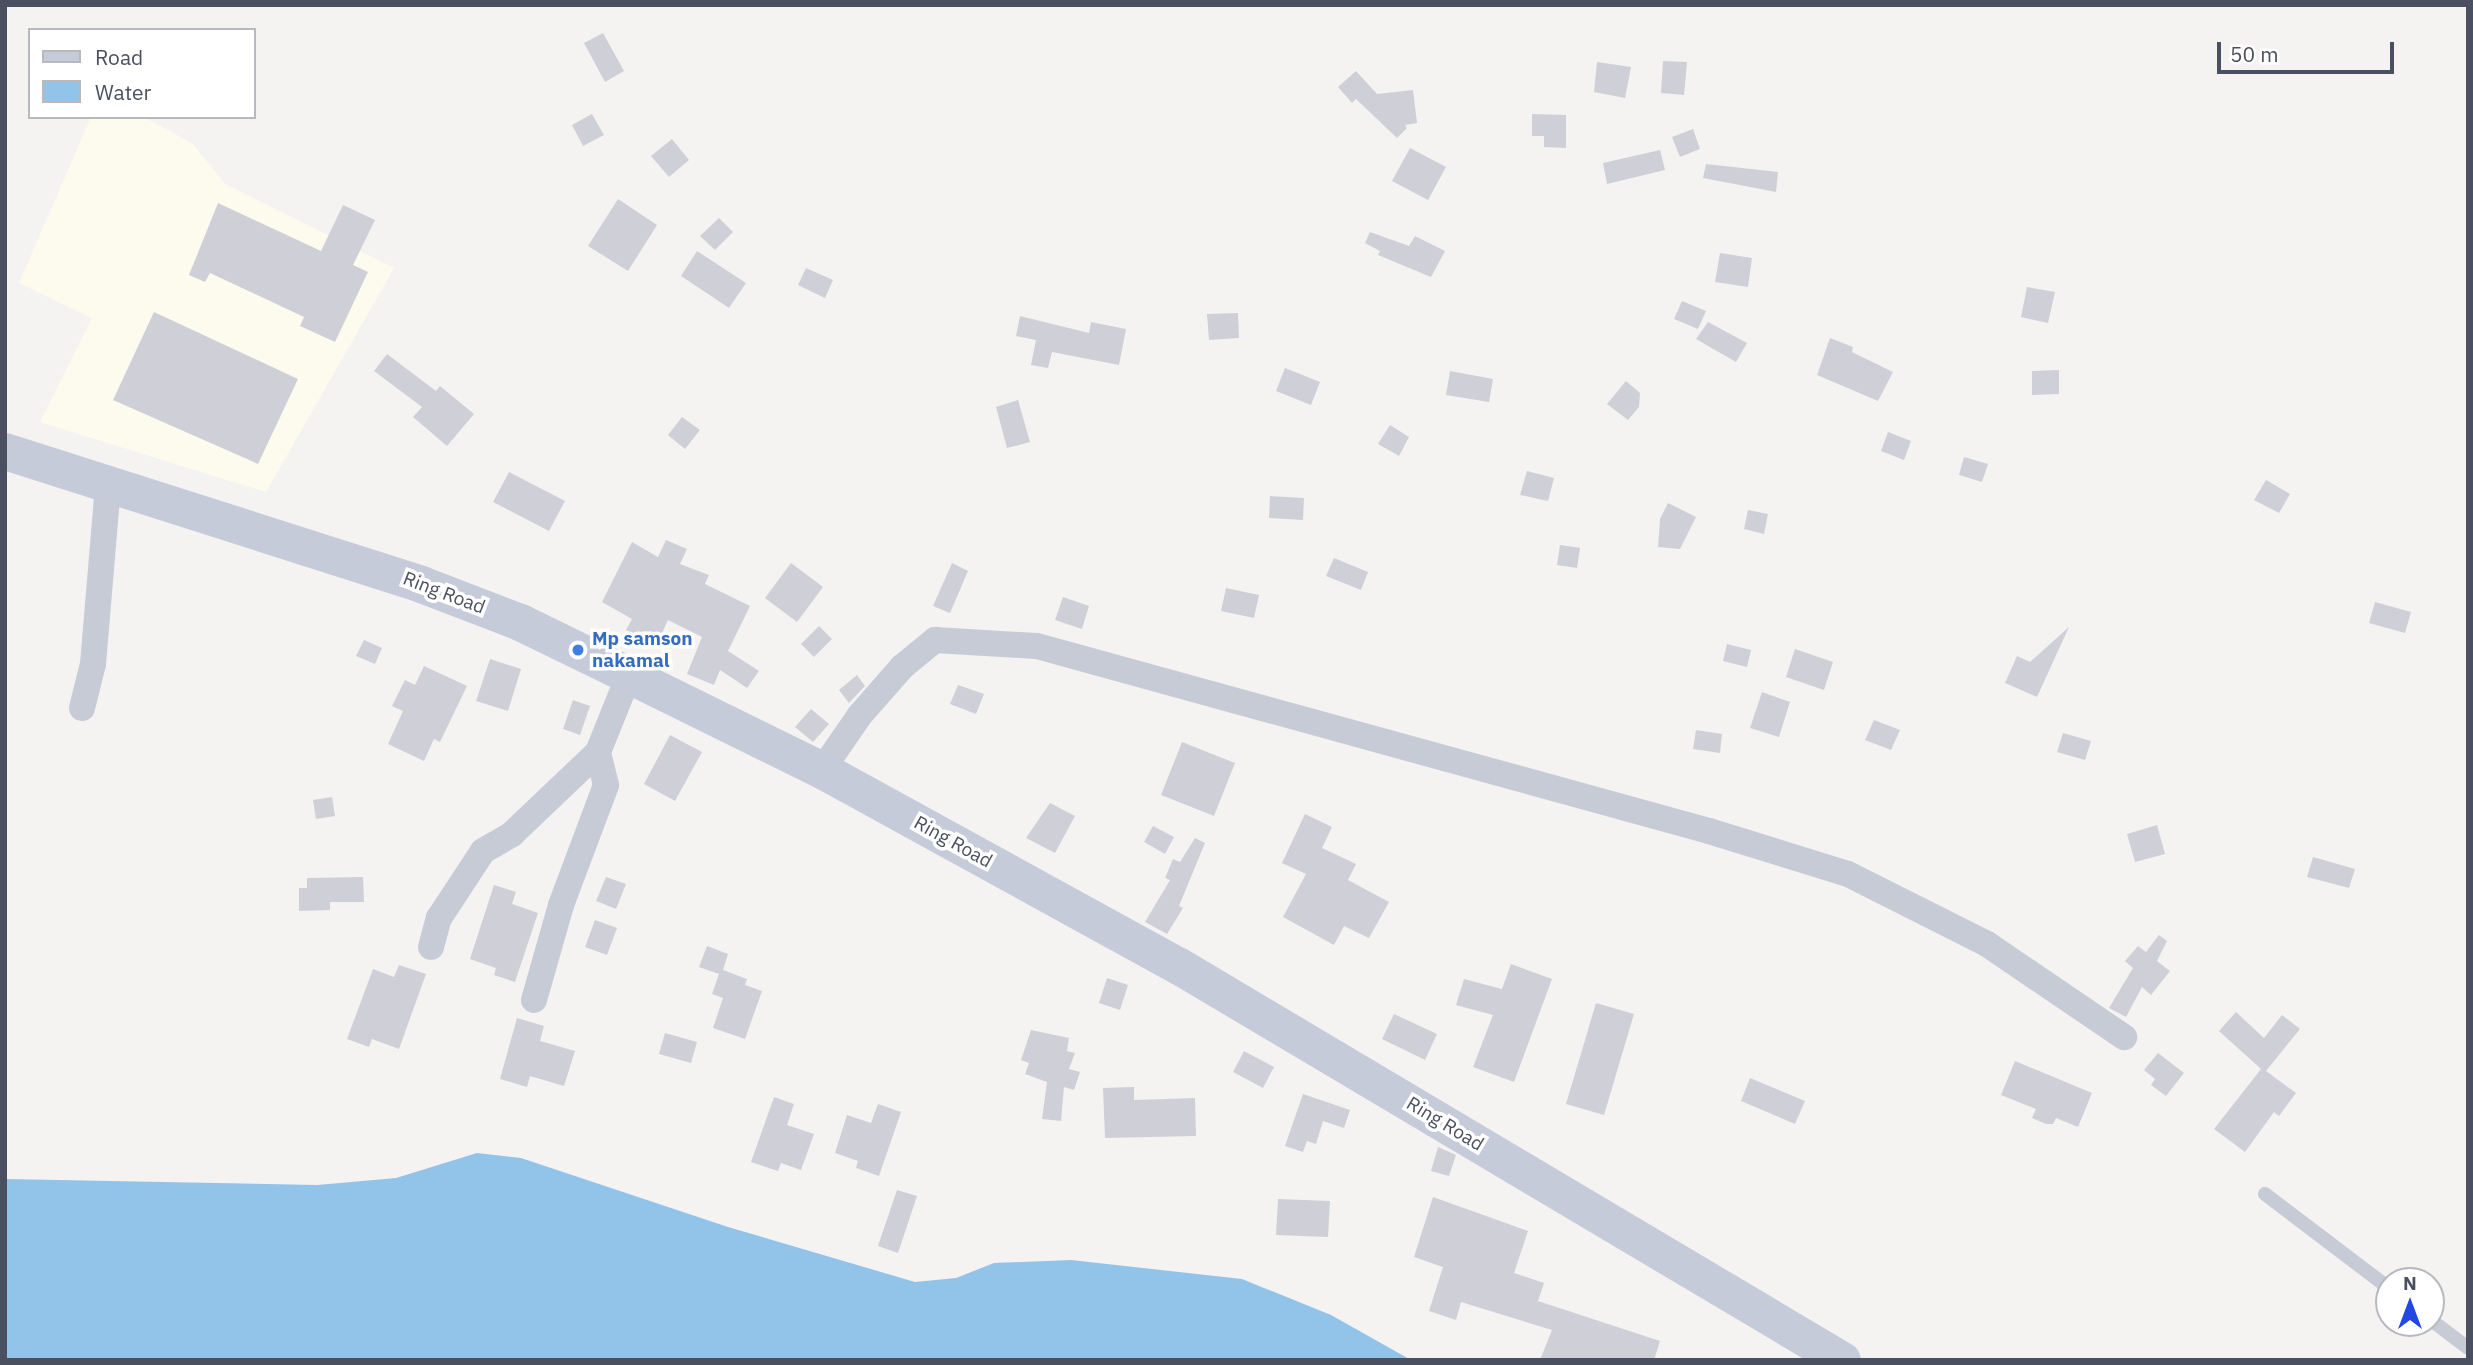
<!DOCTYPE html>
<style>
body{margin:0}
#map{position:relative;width:2473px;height:1365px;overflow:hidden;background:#f4f3f2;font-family:"IBM Plex Sans",sans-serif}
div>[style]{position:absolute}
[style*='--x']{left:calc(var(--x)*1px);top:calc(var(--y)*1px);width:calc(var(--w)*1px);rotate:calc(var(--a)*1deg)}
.commercial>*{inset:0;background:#fcfbee}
.water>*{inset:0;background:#92c4ea}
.building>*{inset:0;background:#cfd0d7}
.service>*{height:14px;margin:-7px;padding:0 7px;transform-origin:7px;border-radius:7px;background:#c7cbd6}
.minor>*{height:26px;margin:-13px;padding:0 13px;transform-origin:13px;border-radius:13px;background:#c7cbd6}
.secondary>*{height:37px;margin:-18.5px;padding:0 18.5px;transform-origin:18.5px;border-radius:18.5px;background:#c6cbda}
.dots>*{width:19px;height:19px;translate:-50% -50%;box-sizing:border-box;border:4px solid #fff;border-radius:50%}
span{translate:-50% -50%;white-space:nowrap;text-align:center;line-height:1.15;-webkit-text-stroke:7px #fff;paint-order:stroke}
.street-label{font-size:19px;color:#4a505f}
.shop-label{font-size:19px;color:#366cbe;font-weight:700}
.left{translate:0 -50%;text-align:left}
.frame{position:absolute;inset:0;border:7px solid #4a505f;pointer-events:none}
.legend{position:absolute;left:28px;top:28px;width:228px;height:91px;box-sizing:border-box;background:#fff;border:2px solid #b7b9bf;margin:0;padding:9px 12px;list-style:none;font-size:21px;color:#4a505f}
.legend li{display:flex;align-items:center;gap:14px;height:35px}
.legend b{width:35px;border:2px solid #b7b9bf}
.north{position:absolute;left:2375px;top:1267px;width:70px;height:70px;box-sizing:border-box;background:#fff;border:2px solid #b7b9bf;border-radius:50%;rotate:0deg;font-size:19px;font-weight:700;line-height:28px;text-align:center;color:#4a505f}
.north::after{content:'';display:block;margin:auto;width:24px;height:32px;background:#2148e0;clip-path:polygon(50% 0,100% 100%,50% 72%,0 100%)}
.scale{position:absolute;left:2217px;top:42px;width:177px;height:32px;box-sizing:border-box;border:4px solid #4a505f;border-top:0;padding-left:9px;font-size:21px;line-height:24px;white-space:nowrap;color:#4a505f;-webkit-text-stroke:5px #fff;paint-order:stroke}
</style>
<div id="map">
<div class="commercial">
<i style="clip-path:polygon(91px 117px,144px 117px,193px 144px,225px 184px,394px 268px,266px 492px,40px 422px,92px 318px,19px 283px)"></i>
</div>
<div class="water">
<i style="clip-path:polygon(477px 1153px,521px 1158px,728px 1227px,915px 1282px,956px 1278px,994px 1263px,1071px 1260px,1242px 1279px,1331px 1315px,1411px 1360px,5px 1360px,5px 1179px,317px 1185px,396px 1178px)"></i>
</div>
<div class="building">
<i style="clip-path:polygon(603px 33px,624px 71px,605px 82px,584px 43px)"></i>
<i style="clip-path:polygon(1663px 61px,1687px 62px,1684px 95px,1661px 93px)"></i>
<i style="clip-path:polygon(1597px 62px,1631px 67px,1625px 98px,1594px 92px)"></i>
<i style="clip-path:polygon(1356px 71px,1377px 94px,1413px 90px,1417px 123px,1405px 125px,1407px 128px,1397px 138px,1356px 99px,1352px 103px,1338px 87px)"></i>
<i style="clip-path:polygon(592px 114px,604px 135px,583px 146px,572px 125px)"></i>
<i style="clip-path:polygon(1532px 114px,1566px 115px,1566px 148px,1544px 147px,1544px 136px,1532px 136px)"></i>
<i style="clip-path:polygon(1693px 129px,1700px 149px,1680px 157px,1672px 137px)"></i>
<i style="clip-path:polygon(672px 139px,689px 160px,669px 177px,651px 156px)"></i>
<i style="clip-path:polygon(1410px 148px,1446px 167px,1428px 200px,1392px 181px)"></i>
<i style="clip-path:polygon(1660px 150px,1665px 170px,1607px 184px,1603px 163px)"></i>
<i style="clip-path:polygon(1706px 164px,1778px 172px,1776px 192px,1703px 178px)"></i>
<i style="clip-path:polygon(618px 199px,657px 225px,628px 271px,588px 246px)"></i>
<i style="clip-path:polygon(218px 203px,321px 251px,343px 205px,375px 220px,353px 265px,368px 272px,335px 342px,300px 326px,304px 317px,210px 273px,205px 282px,189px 275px)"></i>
<i style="clip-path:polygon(719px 218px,733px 232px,715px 250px,700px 236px)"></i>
<i style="clip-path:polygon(1370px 232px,1409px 246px,1415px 236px,1445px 251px,1431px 277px,1378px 255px,1380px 251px,1365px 243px)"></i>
<i style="clip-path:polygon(697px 251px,746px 283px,729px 308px,681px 276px)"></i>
<i style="clip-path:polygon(1720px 253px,1752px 258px,1748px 287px,1715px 282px)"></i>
<i style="clip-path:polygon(806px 268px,833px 280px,825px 298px,798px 285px)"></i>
<i style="clip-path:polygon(2027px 287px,2055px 292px,2048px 323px,2021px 317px)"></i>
<i style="clip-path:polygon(1682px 301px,1706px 311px,1698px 329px,1674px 319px)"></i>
<i style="clip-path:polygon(154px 312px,298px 379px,258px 464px,113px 400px)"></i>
<i style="clip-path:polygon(1238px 313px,1239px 338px,1209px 340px,1207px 314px)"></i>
<i style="clip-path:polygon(1020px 316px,1089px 333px,1091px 322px,1126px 329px,1119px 365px,1052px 352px,1048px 368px,1031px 365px,1036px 340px,1016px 336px)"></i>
<i style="clip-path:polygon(1708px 322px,1747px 343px,1736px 362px,1696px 339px)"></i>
<i style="clip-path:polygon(1830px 338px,1853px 347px,1852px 352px,1893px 372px,1878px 401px,1817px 375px)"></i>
<i style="clip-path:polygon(387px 354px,436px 391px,440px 386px,474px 414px,447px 446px,413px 417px,422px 407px,374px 371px)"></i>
<i style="clip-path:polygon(1285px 368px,1320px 382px,1311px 405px,1276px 391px)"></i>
<i style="clip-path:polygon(2059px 370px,2059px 394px,2032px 395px,2032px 371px)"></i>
<i style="clip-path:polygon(1450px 371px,1493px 379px,1489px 402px,1446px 395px)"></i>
<i style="clip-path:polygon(1626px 381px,1640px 393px,1639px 407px,1628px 420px,1607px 404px)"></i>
<i style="clip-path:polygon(1018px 400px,1030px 442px,1007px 448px,996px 407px)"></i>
<i style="clip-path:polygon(682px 417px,700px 430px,685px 449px,668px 435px)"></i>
<i style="clip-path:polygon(1390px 425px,1409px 437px,1399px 456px,1378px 444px)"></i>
<i style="clip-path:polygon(1888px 432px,1911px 441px,1904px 460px,1881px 451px)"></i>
<i style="clip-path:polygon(1964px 457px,1988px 464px,1982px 482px,1959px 475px)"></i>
<i style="clip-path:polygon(1527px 471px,1554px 478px,1548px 501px,1520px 495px)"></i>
<i style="clip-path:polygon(509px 472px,565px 501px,549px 531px,493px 502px)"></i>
<i style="clip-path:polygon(2266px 480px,2290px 494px,2279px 513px,2254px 500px)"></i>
<i style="clip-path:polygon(1270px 496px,1304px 498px,1303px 520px,1269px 518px)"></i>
<i style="clip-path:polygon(1668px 503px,1696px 517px,1680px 549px,1658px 547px,1660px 519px)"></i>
<i style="clip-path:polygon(1748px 510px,1768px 514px,1764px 534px,1744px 529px)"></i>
<i style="clip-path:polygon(666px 540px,687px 549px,680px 564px,709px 575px,705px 584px,750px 606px,728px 651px,759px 671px,747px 688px,720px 670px,714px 685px,687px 674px,702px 637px,668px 620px,656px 646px,626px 630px,632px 619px,602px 602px,632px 542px,658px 557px)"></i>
<i style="clip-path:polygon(1560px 545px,1580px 548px,1577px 568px,1557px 565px)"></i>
<i style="clip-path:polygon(1334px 558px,1368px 572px,1361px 590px,1326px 576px)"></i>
<i style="clip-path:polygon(791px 563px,823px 587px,797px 622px,765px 598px)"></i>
<i style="clip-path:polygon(952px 563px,968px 571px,950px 613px,933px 606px)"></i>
<i style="clip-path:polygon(1226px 588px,1259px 595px,1254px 618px,1221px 611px)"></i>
<i style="clip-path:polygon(1063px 597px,1089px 606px,1082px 629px,1055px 620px)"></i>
<i style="clip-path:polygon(2375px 602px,2411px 612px,2405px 633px,2369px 623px)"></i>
<i style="clip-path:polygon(819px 626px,832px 639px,814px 657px,801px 644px)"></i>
<i style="clip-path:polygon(2069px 627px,2037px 697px,2005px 683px,2017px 656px,2030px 662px)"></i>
<i style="clip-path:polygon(364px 640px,382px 648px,375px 664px,356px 656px)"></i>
<i style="clip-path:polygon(1727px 644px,1751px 650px,1747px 667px,1723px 661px)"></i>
<i style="clip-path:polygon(1795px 649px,1833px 662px,1824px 690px,1786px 677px)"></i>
<i style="clip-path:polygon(490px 659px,521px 669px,508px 711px,476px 701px)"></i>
<i style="clip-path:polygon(424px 666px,467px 686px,440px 742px,434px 739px,424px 761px,388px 744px,403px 711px,392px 706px,405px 680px,415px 685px)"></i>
<i style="clip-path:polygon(857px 675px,865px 686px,849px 703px,839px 690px)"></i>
<i style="clip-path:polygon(958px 685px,984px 694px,976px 714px,950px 704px)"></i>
<i style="clip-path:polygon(1762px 692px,1790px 702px,1779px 737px,1750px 728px)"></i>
<i style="clip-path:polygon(573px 700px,590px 706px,580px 735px,563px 729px)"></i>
<i style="clip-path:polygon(811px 709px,829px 724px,813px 742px,795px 727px)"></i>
<i style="clip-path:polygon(1874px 720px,1900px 730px,1891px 750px,1865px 740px)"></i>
<i style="clip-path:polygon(1696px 730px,1722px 734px,1720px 753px,1693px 749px)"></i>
<i style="clip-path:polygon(2063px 733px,2091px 741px,2085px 760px,2057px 752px)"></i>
<i style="clip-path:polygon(670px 735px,702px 752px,675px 801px,644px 784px)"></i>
<i style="clip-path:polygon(1182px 742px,1235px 763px,1214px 816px,1161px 795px)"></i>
<i style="clip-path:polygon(332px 797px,335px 816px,316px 819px,313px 800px)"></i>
<i style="clip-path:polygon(1050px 803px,1075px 816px,1055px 853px,1026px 838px)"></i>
<i style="clip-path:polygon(1305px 814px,1332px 827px,1322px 848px,1356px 864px,1348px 880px,1389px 902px,1369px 938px,1344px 926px,1334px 945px,1283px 917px,1306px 874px,1282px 863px)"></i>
<i style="clip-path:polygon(2157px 825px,2165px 854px,2135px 862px,2127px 834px)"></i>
<i style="clip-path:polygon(1153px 826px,1174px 837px,1165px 854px,1144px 842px)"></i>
<i style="clip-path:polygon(1195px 838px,1205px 843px,1179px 906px,1183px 908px,1167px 934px,1145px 922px,1170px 880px,1165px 878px,1173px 859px,1180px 862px)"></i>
<i style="clip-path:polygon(2313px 857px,2355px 869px,2349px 888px,2307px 877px)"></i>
<i style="clip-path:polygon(363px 877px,364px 902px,330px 902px,330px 910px,299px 911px,299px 888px,307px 888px,307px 878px)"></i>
<i style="clip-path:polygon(606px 877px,626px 884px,616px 909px,596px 901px)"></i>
<i style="clip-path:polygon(494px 885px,516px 892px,512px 904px,538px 913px,515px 982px,494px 975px,496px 968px,470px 959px)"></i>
<i style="clip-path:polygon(595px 920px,617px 928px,607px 955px,585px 947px)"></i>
<i style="clip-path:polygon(2159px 935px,2167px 941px,2157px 961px,2170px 971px,2151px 995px,2142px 987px,2126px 1017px,2109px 1008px,2133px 968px,2125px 961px,2138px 946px,2146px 952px)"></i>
<i style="clip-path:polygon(707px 946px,728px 954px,723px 970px,747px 979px,745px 985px,762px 991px,745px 1039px,713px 1028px,723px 998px,712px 994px,719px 974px,699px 967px)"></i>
<i style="clip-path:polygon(1511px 964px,1552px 979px,1514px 1082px,1473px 1067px,1493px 1015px,1456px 1005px,1464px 979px,1502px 989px)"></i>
<i style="clip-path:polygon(399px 965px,426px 974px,399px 1049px,372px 1039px,369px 1047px,347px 1039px,373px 969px,394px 977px)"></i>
<i style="clip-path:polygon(1107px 978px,1128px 985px,1120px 1010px,1099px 1003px)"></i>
<i style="clip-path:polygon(1596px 1003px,1634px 1014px,1604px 1115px,1566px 1104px)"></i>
<i style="clip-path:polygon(2236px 1012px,2264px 1038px,2282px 1015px,2300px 1029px,2266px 1071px,2296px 1093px,2279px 1116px,2274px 1112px,2245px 1152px,2214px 1129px,2261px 1069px,2219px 1031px)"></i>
<i style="clip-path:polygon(1394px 1014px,1437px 1034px,1425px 1060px,1382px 1039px)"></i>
<i style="clip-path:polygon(517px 1018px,544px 1026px,540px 1041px,575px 1051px,564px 1086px,530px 1076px,527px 1087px,500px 1079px)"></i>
<i style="clip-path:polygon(1031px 1030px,1069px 1038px,1067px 1051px,1075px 1053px,1069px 1069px,1080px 1072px,1074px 1090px,1064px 1087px,1061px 1121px,1042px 1119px,1047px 1082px,1025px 1074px,1029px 1063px,1021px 1060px)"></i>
<i style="clip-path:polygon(665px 1033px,697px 1042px,691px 1063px,659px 1054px)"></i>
<i style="clip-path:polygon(1244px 1051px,1274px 1067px,1263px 1088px,1233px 1072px)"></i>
<i style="clip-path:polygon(2158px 1053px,2184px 1073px,2166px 1096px,2151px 1085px,2155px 1079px,2144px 1070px)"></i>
<i style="clip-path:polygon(2015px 1061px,2092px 1093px,2078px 1127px,2056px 1118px,2053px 1124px,2046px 1124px,2032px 1118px,2036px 1109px,2001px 1095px)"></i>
<i style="clip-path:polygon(1750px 1078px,1805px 1101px,1795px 1124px,1741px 1101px)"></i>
<i style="clip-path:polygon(1134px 1087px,1134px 1100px,1195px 1098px,1196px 1136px,1105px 1138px,1103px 1088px)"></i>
<i style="clip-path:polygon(1303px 1094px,1350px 1110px,1344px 1128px,1323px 1121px,1316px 1144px,1307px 1141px,1303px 1152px,1285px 1146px)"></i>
<i style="clip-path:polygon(774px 1097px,794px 1104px,787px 1125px,814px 1134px,801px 1170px,781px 1163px,778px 1171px,751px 1162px)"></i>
<i style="clip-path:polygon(878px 1104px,901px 1112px,879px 1176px,856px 1168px,858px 1161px,835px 1153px,847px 1115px,871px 1123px)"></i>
<i style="clip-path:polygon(1438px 1147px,1456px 1155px,1449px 1176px,1431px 1171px)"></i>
<i style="clip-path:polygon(897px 1190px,917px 1196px,898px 1253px,878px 1246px)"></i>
<i style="clip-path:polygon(1433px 1197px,1528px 1231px,1514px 1273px,1544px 1283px,1538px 1301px,1660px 1341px,1654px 1360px,1540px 1360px,1552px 1330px,1461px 1302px,1456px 1320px,1429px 1311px,1443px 1267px,1414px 1257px)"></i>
<i style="clip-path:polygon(1278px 1199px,1330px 1201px,1328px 1237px,1276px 1235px)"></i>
</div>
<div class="service">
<i style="--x:2265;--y:1194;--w:156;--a:37.2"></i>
<i style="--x:2431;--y:1320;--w:46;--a:37.1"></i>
</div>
<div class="minor">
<i style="--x:82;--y:708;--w:45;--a:-76"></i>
<i style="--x:93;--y:664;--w:181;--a:-85.2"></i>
<i style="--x:822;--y:770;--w:67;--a:-55.4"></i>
<i style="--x:860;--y:715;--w:64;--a:-48.8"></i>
<i style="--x:902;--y:667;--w:43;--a:-39.3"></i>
<i style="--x:935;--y:640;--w:102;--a:3.4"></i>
<i style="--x:1037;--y:646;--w:697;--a:15.39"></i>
<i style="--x:1709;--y:831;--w:145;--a:17.2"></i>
<i style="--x:1848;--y:874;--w:156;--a:26.7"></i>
<i style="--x:1987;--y:944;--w:166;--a:34.2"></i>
<i style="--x:431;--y:947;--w:30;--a:-75"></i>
<i style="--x:439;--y:918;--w:80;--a:-56.7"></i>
<i style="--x:483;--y:851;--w:34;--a:-30"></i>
<i style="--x:512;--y:834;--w:119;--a:-43.6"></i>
<i style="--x:598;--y:752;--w:83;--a:-68.1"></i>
<i style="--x:534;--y:1000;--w:99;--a:-74.1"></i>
<i style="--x:561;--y:905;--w:128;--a:-69.4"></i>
<i style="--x:606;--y:785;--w:34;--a:-104"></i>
</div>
<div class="secondary">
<i style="--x:5;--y:451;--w:437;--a:17.7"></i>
<i style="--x:421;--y:584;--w:106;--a:21"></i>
<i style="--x:520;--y:622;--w:132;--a:26"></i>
<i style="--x:639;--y:680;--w:204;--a:26.2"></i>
<i style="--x:822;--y:770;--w:407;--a:28.8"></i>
<i style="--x:1179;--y:966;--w:771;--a:30.72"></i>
</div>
<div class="dots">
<i style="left:578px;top:650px;background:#3f7fe0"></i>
</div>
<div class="street-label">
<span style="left:444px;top:593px;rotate:21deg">Ring Road</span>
<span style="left:953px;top:842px;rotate:29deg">Ring Road</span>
<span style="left:1445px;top:1124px;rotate:31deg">Ring Road</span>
</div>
<div class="shop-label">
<span class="left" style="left:592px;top:650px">Mp samson<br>nakamal</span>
</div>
<div class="frame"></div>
<ul class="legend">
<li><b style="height:9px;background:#c6cbda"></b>Road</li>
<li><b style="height:19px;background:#92c4ea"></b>Water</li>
</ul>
<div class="north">N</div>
<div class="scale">50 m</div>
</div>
